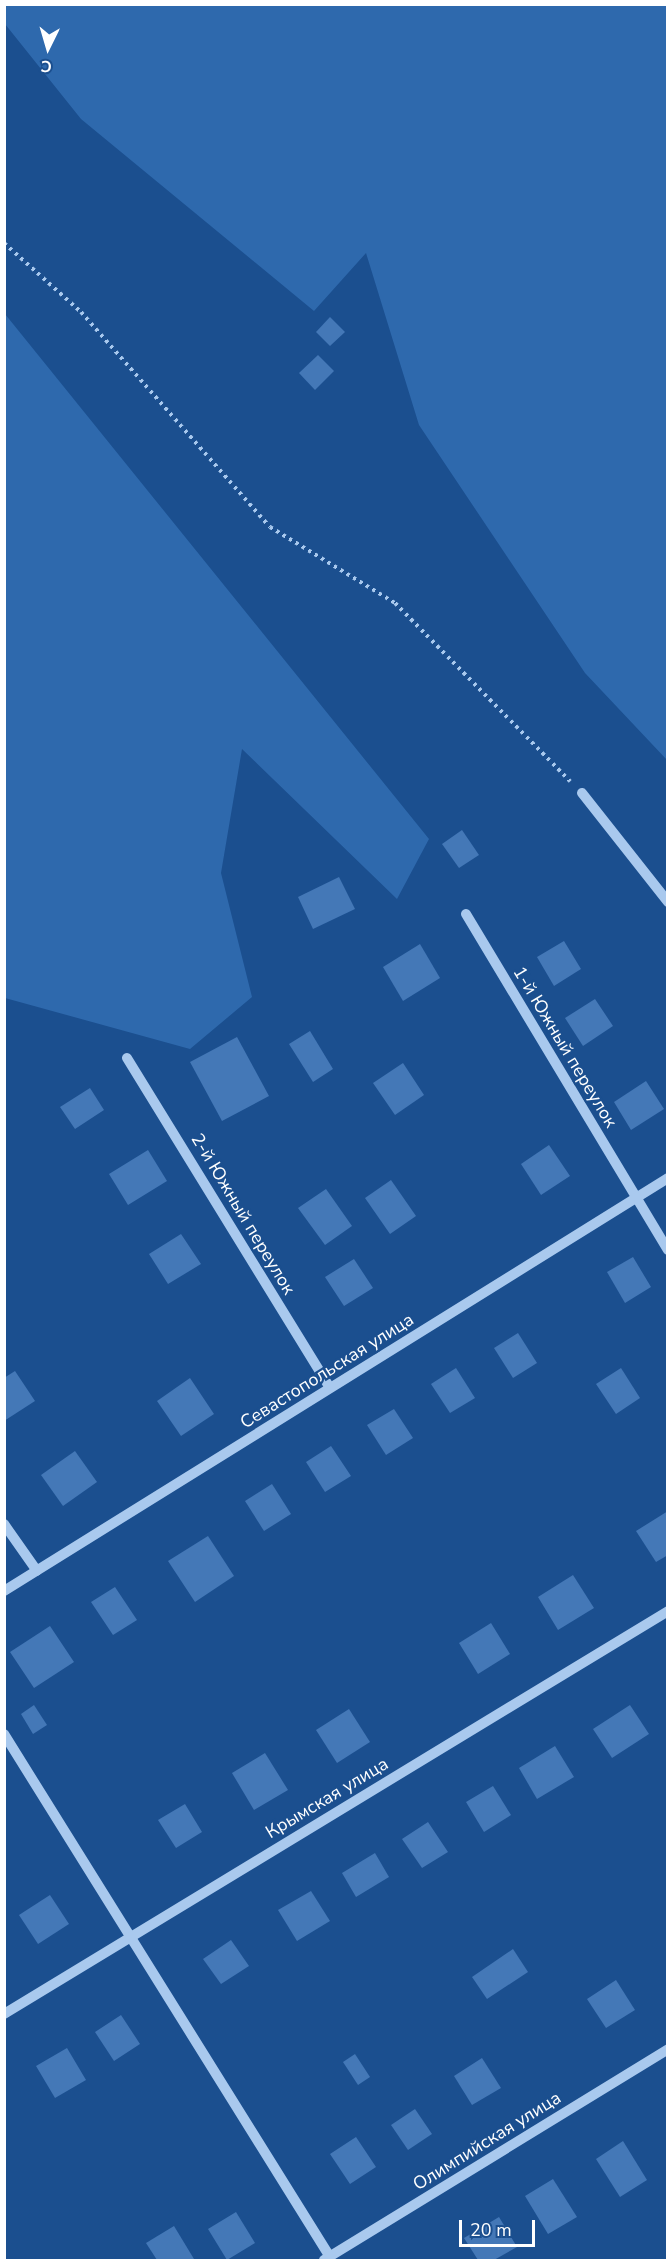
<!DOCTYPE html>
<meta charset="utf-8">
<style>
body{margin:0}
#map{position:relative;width:672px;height:2265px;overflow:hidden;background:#1b4f8f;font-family:"Nunito Sans",sans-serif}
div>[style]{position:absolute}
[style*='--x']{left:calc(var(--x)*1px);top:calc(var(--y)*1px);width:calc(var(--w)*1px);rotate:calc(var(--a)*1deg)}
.green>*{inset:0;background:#2e69ad}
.building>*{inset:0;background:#4478b7}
.path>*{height:4px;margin-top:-2px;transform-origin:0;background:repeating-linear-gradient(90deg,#a9c9ee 0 3px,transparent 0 7.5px)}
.minor>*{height:10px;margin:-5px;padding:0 5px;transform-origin:5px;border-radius:5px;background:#a9c9ee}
span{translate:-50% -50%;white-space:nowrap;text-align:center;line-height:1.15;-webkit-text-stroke:4.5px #1b4f8f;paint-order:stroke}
.street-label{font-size:18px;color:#fff}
.frame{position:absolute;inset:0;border:6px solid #fff;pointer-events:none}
.north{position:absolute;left:18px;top:18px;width:60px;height:60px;-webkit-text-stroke:4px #1b4f8f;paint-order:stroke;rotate:185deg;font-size:16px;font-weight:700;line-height:24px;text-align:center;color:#fff}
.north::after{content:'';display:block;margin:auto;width:21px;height:27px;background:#fff;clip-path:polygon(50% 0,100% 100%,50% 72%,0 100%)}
.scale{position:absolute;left:459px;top:2220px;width:76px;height:27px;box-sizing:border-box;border:3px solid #fff;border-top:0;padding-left:8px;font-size:18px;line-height:21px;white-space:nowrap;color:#fff;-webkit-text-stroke:4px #1b4f8f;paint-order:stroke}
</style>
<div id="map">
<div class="green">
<i style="clip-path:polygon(5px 4px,667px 5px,667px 760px,585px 673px,419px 425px,366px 253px,314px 311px,81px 119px,5px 24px)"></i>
<i style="clip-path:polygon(5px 314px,429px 839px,397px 899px,242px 749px,221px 873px,252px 997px,190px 1049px,5px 998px)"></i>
</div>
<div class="building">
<i style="clip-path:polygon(330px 317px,345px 332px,330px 346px,316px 332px)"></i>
<i style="clip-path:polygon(318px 355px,334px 371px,315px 390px,299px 373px)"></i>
<i style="clip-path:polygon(462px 830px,479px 855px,459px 868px,442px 844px)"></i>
<i style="clip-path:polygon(339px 877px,355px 909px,313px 929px,298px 897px)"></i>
<i style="clip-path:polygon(564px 941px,581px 969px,554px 986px,537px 957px)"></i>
<i style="clip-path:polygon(420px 944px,440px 978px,403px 1001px,383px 967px)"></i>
<i style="clip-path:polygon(595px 999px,613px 1026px,583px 1046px,565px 1018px)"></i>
<i style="clip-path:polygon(310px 1031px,333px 1069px,313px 1082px,289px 1044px)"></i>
<i style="clip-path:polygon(237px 1037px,269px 1096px,222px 1121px,190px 1062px)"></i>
<i style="clip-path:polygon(403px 1063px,424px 1095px,395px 1115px,373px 1083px)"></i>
<i style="clip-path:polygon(646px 1081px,664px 1109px,631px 1130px,614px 1102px)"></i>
<i style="clip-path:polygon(90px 1088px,104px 1110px,75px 1129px,60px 1107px)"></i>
<i style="clip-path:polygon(549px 1145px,570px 1176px,541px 1195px,521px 1164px)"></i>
<i style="clip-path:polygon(148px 1150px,167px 1181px,128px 1205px,109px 1174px)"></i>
<i style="clip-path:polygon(391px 1180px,416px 1216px,390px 1234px,365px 1198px)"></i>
<i style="clip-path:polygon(326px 1189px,352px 1226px,325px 1245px,298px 1208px)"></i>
<i style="clip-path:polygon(181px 1234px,201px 1264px,168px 1284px,149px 1254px)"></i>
<i style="clip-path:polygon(633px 1257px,651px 1287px,625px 1303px,607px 1272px)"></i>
<i style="clip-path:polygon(354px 1259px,373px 1288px,344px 1306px,325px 1277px)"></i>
<i style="clip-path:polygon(518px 1333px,537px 1363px,513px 1378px,494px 1348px)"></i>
<i style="clip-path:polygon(456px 1368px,475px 1398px,450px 1413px,431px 1384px)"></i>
<i style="clip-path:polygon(621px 1368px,640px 1398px,616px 1414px,596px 1384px)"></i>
<i style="clip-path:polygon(15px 1371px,35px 1401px,4px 1421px,4px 1378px)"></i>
<i style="clip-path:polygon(190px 1378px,214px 1414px,181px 1436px,157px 1401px)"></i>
<i style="clip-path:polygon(394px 1409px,413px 1438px,386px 1455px,367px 1425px)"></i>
<i style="clip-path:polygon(331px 1446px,351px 1476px,325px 1492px,306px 1462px)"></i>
<i style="clip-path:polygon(75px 1451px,97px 1482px,63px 1506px,41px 1475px)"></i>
<i style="clip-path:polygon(272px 1484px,291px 1514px,264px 1531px,245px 1501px)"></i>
<i style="clip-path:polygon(668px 1511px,668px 1555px,656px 1562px,636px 1531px)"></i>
<i style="clip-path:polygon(208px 1536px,234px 1576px,195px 1602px,168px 1561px)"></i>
<i style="clip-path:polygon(573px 1575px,594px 1608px,558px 1630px,538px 1597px)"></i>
<i style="clip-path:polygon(115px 1587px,137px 1620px,113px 1635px,91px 1602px)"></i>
<i style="clip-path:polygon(491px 1623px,510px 1654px,478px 1674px,459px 1643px)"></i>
<i style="clip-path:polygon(50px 1626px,74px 1662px,34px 1688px,10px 1652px)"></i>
<i style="clip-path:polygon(34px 1705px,47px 1725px,33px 1734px,21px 1714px)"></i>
<i style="clip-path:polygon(630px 1705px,649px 1734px,612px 1758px,593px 1729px)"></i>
<i style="clip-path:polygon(349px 1709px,370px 1742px,337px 1763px,316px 1730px)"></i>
<i style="clip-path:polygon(555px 1746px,574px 1777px,537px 1799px,519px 1768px)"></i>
<i style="clip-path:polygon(265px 1753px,288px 1790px,254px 1810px,232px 1773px)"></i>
<i style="clip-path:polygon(493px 1786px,511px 1815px,484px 1832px,466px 1802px)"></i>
<i style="clip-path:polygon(185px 1804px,202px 1832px,176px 1848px,158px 1820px)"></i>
<i style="clip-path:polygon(428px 1822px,448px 1852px,422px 1868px,402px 1839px)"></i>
<i style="clip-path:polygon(375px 1853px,389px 1877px,356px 1897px,342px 1873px)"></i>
<i style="clip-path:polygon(311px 1891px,330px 1921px,297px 1941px,278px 1910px)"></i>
<i style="clip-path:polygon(50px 1895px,69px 1924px,38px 1944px,19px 1915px)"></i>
<i style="clip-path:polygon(231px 1940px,249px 1966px,221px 1984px,203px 1959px)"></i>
<i style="clip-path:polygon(513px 1949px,528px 1972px,487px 1999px,472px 1977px)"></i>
<i style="clip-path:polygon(616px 1980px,635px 2010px,606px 2028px,587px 1999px)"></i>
<i style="clip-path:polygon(121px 2015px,140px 2044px,114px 2061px,95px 2032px)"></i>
<i style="clip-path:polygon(67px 2048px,86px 2080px,55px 2098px,36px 2066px)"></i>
<i style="clip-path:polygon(355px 2054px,370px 2077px,358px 2085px,343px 2062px)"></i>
<i style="clip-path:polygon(482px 2058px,501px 2088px,472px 2105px,454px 2076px)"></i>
<i style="clip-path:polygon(415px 2109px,432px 2134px,408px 2150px,391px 2125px)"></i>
<i style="clip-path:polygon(356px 2137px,376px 2167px,350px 2184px,330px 2154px)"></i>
<i style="clip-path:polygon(623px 2141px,647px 2180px,620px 2197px,596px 2159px)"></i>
<i style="clip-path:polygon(553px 2179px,577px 2217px,548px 2234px,525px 2196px)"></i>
<i style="clip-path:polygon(236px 2212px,255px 2243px,227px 2260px,208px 2229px)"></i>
<i style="clip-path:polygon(499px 2217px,517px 2247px,494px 2260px,478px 2260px,464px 2238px)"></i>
<i style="clip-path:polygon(174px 2226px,194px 2259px,157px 2260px,146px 2243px)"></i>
</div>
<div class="path">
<i style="--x:4;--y:243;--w:103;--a:41.9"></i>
<i style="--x:81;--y:312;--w:286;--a:48.7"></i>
<i style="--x:270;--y:527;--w:146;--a:31.3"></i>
<i style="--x:395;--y:603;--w:250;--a:45.5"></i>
</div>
<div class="minor">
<i style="--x:582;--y:793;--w:139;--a:51.7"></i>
<i style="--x:466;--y:914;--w:392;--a:59"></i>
<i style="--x:127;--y:1058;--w:387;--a:58.4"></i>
<i style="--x:4;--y:1524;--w:57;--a:54.9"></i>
<i style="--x:4;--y:1591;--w:782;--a:-31.88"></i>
<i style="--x:4;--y:1734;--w:616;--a:58.06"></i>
<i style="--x:4;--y:2014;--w:777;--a:-31.25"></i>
<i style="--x:324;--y:2260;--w:404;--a:-31.5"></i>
</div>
<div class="street-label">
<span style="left:565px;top:1047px;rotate:59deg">1-й Южный переулок</span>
<span style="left:243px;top:1214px;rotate:59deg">2-й Южный переулок</span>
<span style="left:327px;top:1371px;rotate:-32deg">Севастопольская улица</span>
<span style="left:327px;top:1798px;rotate:-31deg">Крымская улица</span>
<span style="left:487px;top:2141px;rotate:-32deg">Олимпийская улица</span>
</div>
<div class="frame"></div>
<div class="north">С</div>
<div class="scale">20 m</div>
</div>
